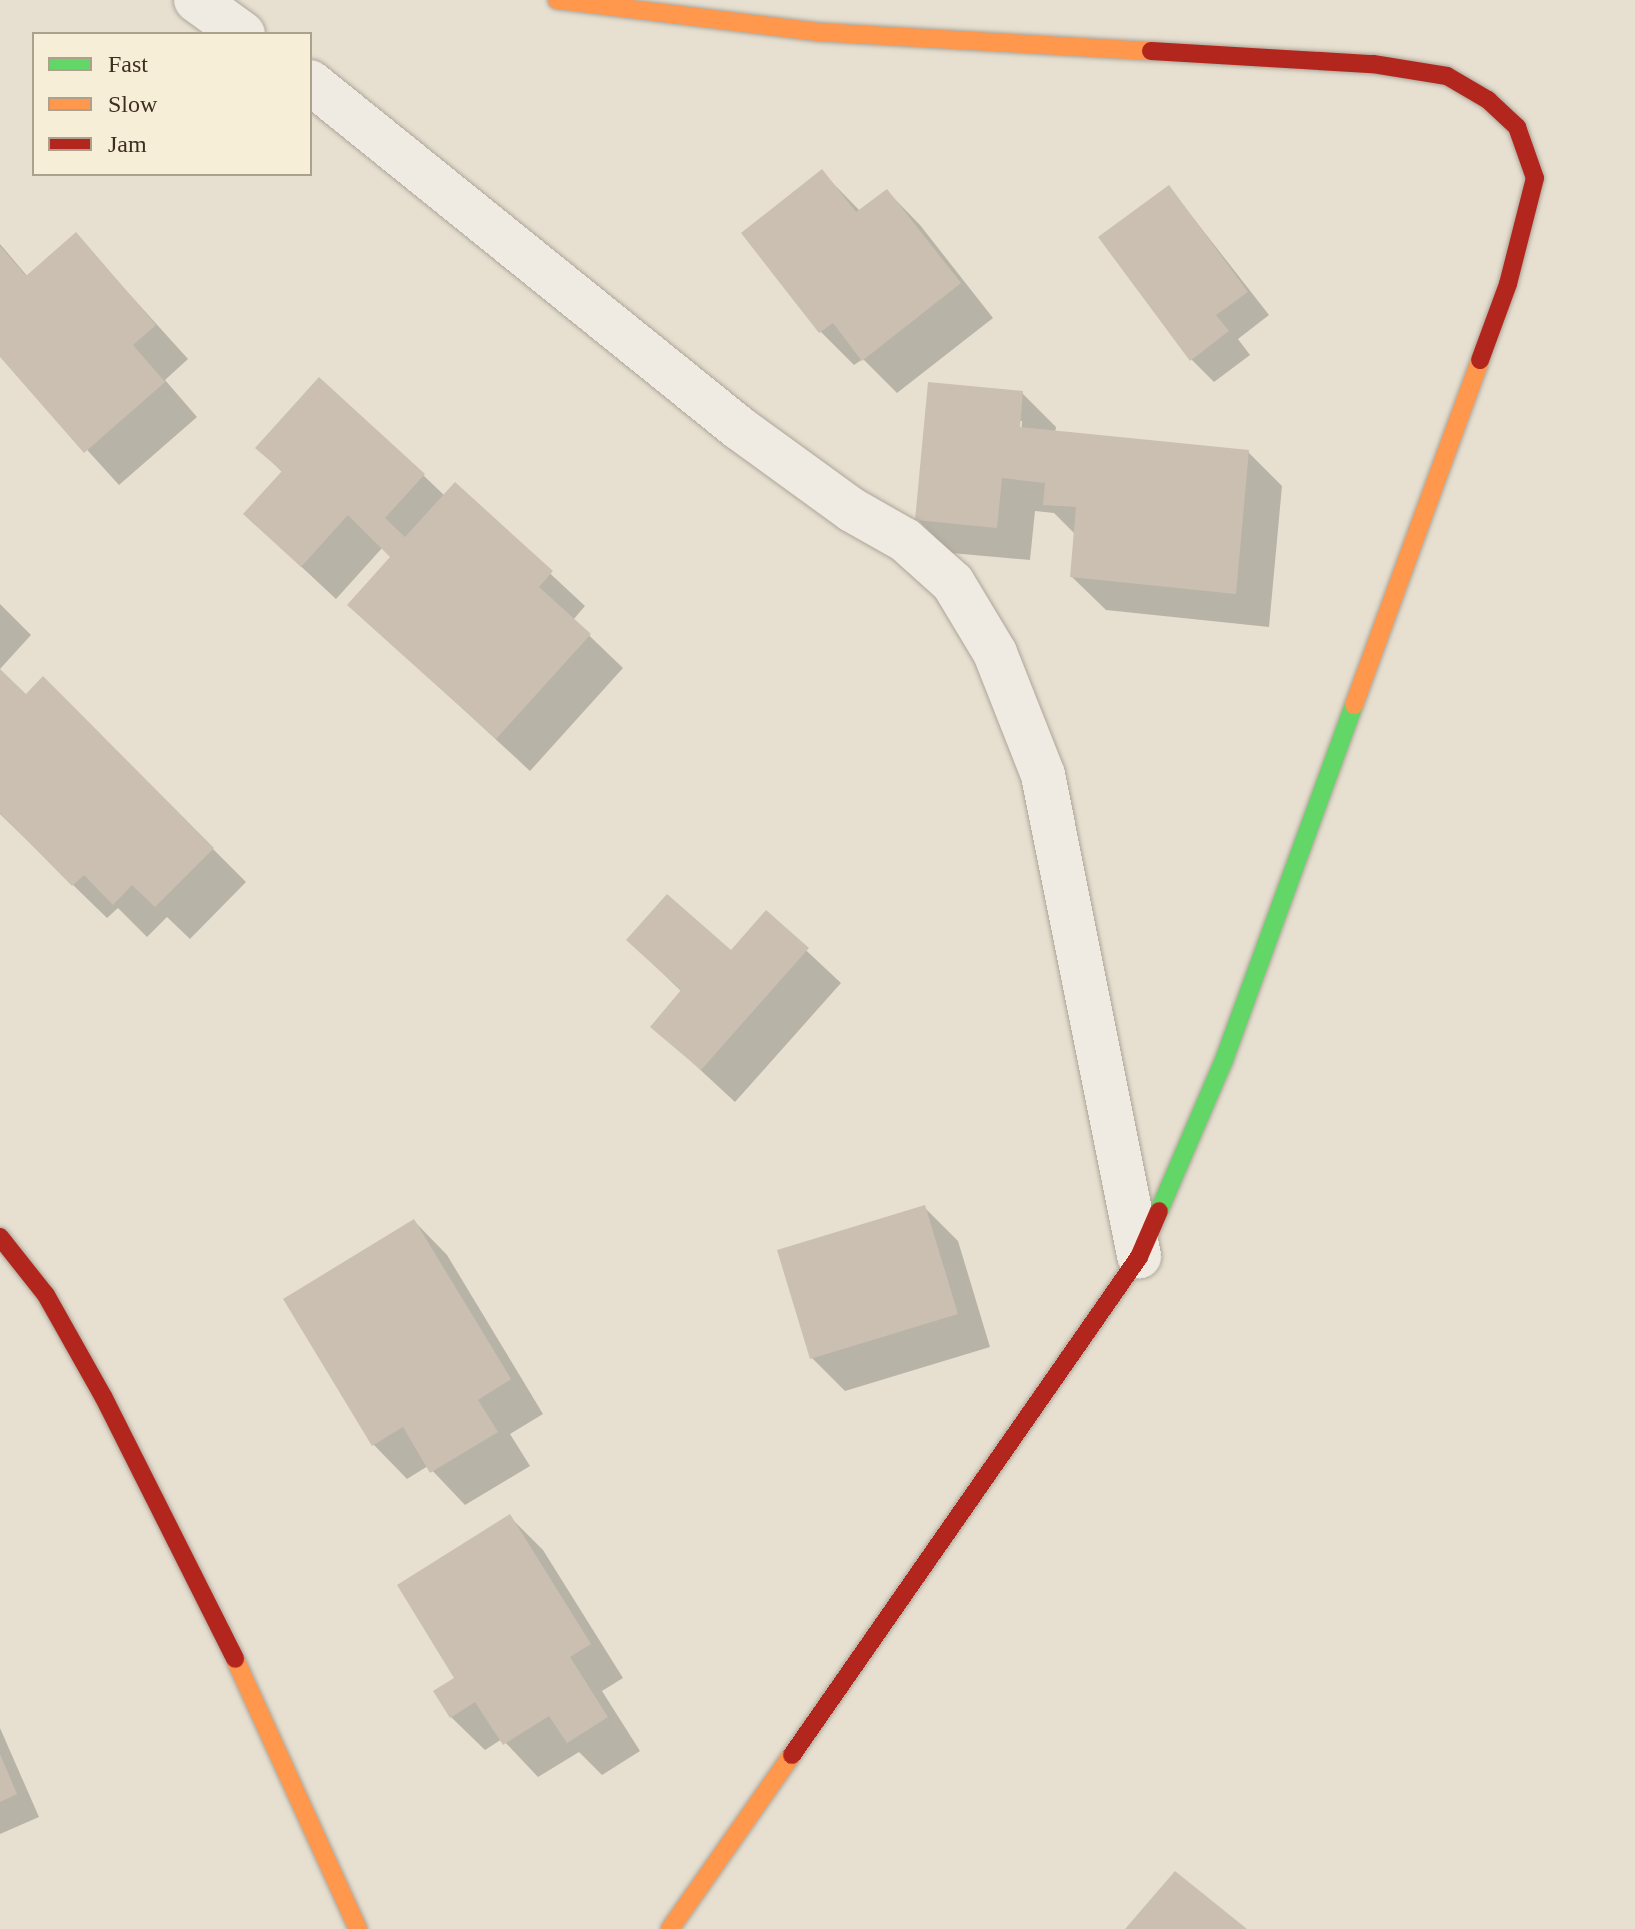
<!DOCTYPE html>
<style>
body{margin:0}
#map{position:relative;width:1635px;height:1929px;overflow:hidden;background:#e7e0d1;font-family:"Times New Roman",serif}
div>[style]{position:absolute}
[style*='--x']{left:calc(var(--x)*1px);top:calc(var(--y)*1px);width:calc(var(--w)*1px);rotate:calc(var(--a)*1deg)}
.shadow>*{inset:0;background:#0003}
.building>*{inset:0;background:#cbbfb2}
.roads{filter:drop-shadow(0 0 2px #ada599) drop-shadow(0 0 2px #ada599)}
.street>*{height:44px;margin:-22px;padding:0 22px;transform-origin:22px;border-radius:22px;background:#efebe3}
.fast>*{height:18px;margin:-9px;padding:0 9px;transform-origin:9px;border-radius:9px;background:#63d668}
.slow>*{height:18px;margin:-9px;padding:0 9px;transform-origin:9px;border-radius:9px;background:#ff974d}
.jam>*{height:18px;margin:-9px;padding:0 9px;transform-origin:9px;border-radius:9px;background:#b3261e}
span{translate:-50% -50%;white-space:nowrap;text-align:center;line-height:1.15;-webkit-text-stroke:6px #f7eed8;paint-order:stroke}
.legend{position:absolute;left:32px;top:32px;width:280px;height:144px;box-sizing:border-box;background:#f7eed8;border:2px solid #ada18e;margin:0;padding:10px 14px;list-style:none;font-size:24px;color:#3d2e20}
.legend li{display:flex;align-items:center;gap:16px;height:40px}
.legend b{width:40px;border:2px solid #ada18e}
</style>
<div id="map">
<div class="shadow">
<i style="clip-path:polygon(822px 172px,861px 212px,887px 191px,920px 225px,993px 318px,897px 393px,863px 359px,854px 365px,821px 332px,744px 233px)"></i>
<i style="clip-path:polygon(1169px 187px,1269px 315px,1238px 339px,1250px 355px,1214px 382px,1191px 359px)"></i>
<i style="clip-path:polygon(76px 235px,188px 359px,165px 380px,197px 417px,119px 485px,0 354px,0 244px,28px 277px)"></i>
<i style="clip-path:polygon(evenodd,1022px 393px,1056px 427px,1055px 433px,1248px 452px,1282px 486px,1269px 627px,1106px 610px,1072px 577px,1076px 535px,1054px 513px,1035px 511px,1030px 560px,951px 553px,917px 519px,1022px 393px,1018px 421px,1022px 421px,1021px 438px,1018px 421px)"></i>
<i style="clip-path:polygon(258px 448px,423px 475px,445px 496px,455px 485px,585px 606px,573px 620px,623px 668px,530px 771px,350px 604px,393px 557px,383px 547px,336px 599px,245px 514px,283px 473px)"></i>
<i style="clip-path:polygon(0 604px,31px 635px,0 669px)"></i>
<i style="clip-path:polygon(0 672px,26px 697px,43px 679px,246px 882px,190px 939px,167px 917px,147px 937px,118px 908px,107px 918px,0 814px)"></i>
<i style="clip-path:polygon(766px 913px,841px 983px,735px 1102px,653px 1026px,682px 992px,628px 940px,731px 953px)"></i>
<i style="clip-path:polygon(924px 1207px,958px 1241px,990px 1347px,845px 1391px,812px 1358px)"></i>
<i style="clip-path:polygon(414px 1221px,447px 1255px,543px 1414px,510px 1434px,530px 1466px,465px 1505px,428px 1466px,407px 1479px,374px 1445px,285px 1299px)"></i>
<i style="clip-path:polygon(509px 1516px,543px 1550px,623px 1678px,602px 1691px,640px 1751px,602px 1775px,579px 1752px,538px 1777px,502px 1739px,485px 1750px,451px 1717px,457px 1678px)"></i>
<i style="clip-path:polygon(0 1728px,39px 1817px,0 1834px)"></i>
</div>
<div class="building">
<i style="clip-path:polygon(822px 169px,856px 212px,887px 189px,961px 283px,862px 361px,833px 323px,819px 333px,741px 233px)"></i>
<i style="clip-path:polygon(1169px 185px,1248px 292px,1216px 315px,1229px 331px,1190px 361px,1098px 237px)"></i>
<i style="clip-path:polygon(76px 232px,156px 325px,133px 345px,165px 382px,84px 453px,0 357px,0 246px,26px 276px)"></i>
<i style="clip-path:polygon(319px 377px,425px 474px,385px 518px,405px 537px,455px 482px,553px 571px,539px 587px,591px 634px,496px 739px,347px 605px,390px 557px,348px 515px,301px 567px,243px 514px,282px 471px,255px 448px)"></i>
<i style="clip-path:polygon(928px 382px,1023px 391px,1020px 427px,1249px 450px,1236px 594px,1070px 577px,1076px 507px,1043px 505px,1045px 483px,1002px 478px,997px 528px,915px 520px)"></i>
<i style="clip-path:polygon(0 669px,26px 694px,43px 676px,214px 848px,155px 907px,132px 885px,113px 905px,84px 875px,72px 886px,0 813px)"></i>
<i style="clip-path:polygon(667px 894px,731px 950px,766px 910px,809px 948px,701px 1070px,650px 1027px,681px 990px,626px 940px)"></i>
<i style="clip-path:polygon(925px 1205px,958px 1314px,810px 1359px,777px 1250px)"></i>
<i style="clip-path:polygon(414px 1219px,511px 1379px,478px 1400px,498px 1432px,430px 1473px,403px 1427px,372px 1446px,283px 1299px)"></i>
<i style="clip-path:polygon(510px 1514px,591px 1644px,570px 1657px,608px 1717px,567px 1743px,549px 1716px,503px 1745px,475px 1702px,450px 1718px,433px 1691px,454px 1678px,397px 1585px)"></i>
<i style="clip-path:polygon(0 1754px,17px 1794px,0 1802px)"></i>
<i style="clip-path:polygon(1175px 1871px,1247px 1929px,1125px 1929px)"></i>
</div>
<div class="roads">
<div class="street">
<i style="--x:196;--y:0;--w:58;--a:35.9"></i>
<i style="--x:310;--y:82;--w:551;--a:38.89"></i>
<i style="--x:739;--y:428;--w:140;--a:36"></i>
<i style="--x:852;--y:510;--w:61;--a:29.5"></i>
<i style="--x:905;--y:540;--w:64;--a:41.9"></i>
<i style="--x:953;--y:583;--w:82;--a:59"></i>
<i style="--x:995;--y:653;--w:131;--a:68.5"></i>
<i style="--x:1043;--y:775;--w:491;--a:78.7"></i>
</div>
<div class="fast">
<i style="--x:1159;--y:1211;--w:164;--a:-66.7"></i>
<i style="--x:1224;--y:1060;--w:378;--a:-69.9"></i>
</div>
<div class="slow">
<i style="--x:557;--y:0;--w:262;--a:7"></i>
<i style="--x:817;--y:32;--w:335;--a:3.3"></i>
<i style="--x:1354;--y:705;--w:367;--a:-69.9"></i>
<i style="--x:235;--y:1659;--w:297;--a:65.5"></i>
<i style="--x:670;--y:1929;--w:213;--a:-55"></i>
</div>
<div class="jam">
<i style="--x:1151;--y:51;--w:222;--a:3.4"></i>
<i style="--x:1373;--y:64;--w:75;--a:9.2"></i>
<i style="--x:1447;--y:76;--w:48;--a:30.3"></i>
<i style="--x:1488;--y:100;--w:40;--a:43"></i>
<i style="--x:1517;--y:127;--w:54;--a:70.6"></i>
<i style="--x:1535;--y:178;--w:109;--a:104.3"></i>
<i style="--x:1508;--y:284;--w:81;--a:110.2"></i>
<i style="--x:0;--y:1237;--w:74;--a:51.6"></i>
<i style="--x:46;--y:1295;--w:118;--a:60.6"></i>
<i style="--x:104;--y:1398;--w:292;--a:63.3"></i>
<i style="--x:792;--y:1755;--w:607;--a:-55.13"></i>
<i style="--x:1139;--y:1257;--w:50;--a:-66.5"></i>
</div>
</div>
<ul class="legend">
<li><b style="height:10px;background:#63d668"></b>Fast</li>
<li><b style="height:10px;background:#ff974d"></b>Slow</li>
<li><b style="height:10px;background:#b3261e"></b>Jam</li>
</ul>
</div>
